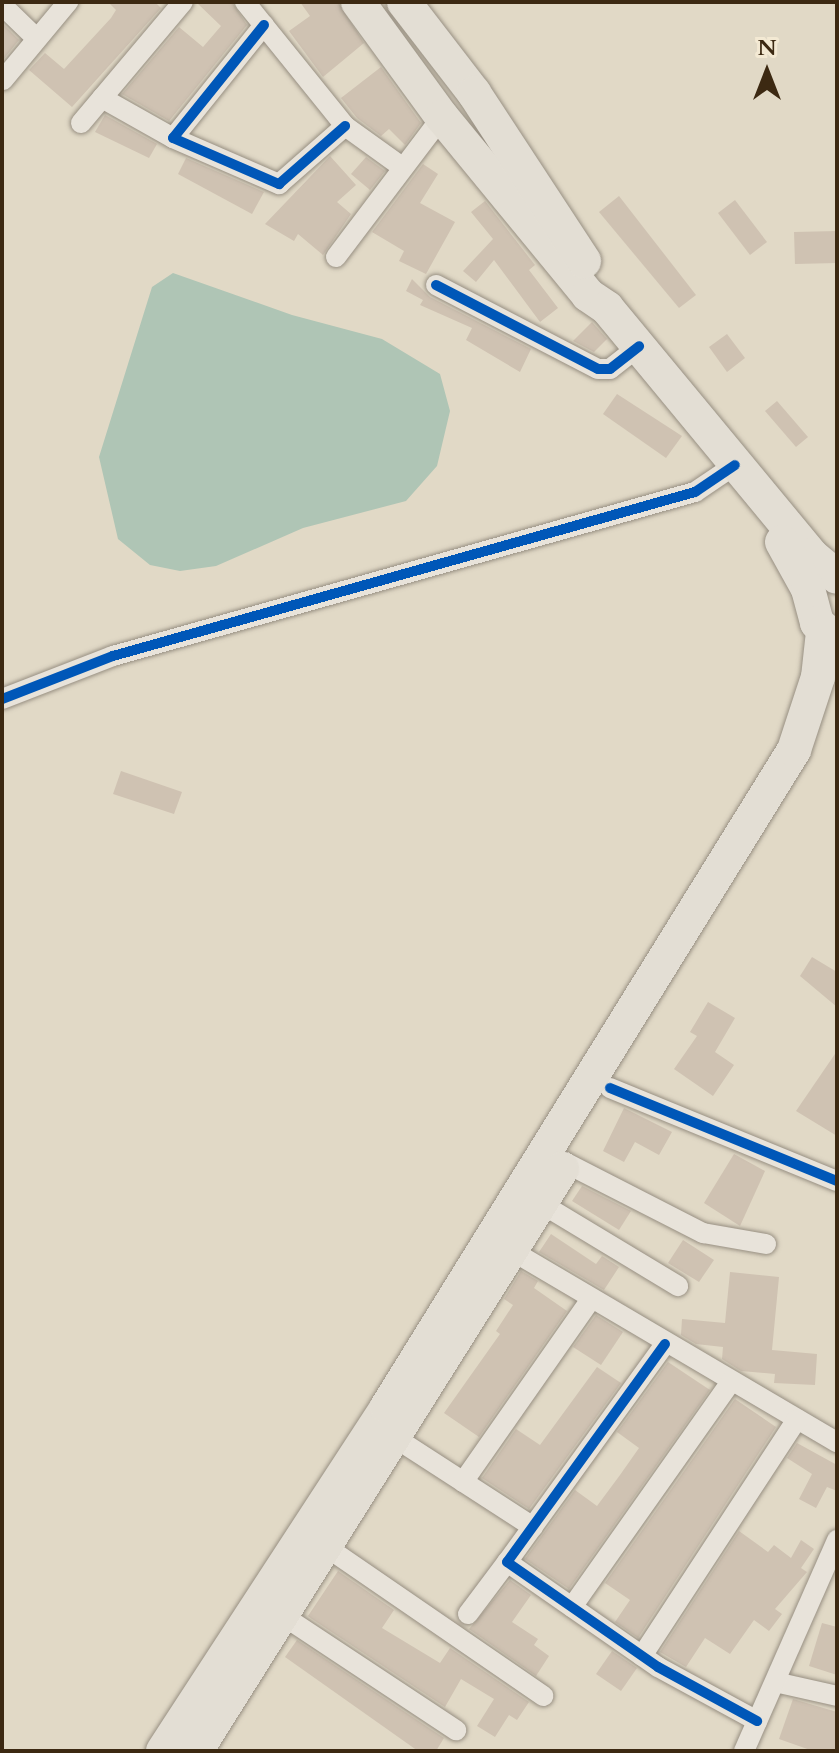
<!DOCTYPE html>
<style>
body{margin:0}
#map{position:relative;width:839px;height:1753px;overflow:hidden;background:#e1d9c6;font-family:Cardo,serif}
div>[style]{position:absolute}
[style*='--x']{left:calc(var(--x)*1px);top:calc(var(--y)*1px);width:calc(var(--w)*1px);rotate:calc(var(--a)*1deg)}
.water>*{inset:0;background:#afc5b5}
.building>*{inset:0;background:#cfc2b2}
.roads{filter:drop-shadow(0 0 2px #978f82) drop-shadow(0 0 2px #978f82)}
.minor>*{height:20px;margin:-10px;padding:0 10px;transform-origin:10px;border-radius:10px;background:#e8e3da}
.trunk>*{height:34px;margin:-17px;padding:0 17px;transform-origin:17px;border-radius:17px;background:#e3ded4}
.cycleway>*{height:10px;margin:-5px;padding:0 5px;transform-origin:5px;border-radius:5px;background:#0057b8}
span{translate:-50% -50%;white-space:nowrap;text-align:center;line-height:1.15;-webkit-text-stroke:6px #f3e9d3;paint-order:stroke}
.frame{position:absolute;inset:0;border:4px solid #3c2912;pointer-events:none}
.north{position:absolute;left:727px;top:32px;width:80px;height:80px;-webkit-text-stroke:6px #f3e9d3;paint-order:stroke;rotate:0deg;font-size:22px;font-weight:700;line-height:32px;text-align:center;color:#3c2912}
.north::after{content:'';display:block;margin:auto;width:28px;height:36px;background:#3c2912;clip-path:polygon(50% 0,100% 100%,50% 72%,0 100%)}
</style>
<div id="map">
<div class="water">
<i style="clip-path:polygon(173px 273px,292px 315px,382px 339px,440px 374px,450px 411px,437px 466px,406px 501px,303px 528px,216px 566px,180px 571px,150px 565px,118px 539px,99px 457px,152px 287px)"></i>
</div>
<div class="building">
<i style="clip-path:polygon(108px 2px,155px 2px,161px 8px,72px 107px,29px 70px,45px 53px,64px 69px,111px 18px,116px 10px)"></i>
<i style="clip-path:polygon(196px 2px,232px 2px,247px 25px,169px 121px,122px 94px,179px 27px,203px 47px,221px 26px)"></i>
<i style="clip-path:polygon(300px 2px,338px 2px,364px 43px,323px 77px,289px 31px,310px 16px)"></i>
<i style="clip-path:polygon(2px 23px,19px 40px,2px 61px)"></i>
<i style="clip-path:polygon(381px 67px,421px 123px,405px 145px,389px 129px,381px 136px,357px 118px,341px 98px)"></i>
<i style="clip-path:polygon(105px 115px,157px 144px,149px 158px,95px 132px)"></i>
<i style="clip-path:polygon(330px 156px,356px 185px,337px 202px,351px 214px,323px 255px,298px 234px,294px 241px,265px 224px)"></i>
<i style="clip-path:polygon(366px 157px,385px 171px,370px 190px,351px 174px)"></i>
<i style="clip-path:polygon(186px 158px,264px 192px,252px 214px,178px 174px)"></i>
<i style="clip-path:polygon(423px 164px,438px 174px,420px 203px,455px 222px,426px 274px,399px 261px,404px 251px,372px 232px)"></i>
<i style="clip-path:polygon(619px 196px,696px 295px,679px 308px,599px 212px)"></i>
<i style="clip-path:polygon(735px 200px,767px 242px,750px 255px,718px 213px)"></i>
<i style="clip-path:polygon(485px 201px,535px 265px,529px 270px,558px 308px,540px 322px,494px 260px,476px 282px,463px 271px,493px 239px,471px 212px)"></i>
<i style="clip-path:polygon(837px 231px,837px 263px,795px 264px,794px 232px)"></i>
<i style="clip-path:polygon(412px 279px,430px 297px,531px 349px,520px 372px,466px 340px,472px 328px,420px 305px,423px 300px,406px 291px)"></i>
<i style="clip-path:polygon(592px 322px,607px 339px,594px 352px,573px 341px)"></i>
<i style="clip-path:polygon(727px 334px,745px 358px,727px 372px,709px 347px)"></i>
<i style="clip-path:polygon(617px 394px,682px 436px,666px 458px,603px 414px)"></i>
<i style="clip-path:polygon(777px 401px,808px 437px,796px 447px,765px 411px)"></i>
<i style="clip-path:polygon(121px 771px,182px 792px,174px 814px,113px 794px)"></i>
<i style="clip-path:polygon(812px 957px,837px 972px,837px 1007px,800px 976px)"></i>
<i style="clip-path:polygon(708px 1002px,735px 1018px,715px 1052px,734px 1065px,713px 1096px,674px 1069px,697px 1036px,690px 1032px)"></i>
<i style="clip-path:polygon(837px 1051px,837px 1136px,796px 1111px)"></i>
<i style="clip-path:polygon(624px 1108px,672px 1132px,659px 1155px,635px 1142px,624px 1162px,603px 1151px)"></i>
<i style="clip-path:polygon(734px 1154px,765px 1171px,740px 1226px,704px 1203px)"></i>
<i style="clip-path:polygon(582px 1186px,631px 1211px,619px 1230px,572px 1201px)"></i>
<i style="clip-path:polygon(551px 1234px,596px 1264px,602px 1256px,619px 1267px,604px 1290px,539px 1252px)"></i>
<i style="clip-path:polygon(683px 1240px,714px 1260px,699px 1282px,668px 1263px)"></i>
<i style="clip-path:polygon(521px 1271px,538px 1281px,534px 1288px,567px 1311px,479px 1437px,444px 1413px,500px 1334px,496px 1331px,513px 1305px,504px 1299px)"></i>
<i style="clip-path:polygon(730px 1272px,779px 1277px,772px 1350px,817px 1354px,815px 1385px,774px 1383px,775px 1374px,741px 1371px,722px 1359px,723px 1347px,696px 1344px,681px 1335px,682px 1319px,725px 1323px)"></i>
<i style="clip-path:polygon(596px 1315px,623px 1332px,601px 1365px,573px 1347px)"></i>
<i style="clip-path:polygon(668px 1362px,710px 1390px,569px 1589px,525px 1559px,575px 1490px,597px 1506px,620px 1475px,639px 1448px,617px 1432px)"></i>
<i style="clip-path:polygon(597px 1367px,621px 1383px,529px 1509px,482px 1478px,516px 1429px,540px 1445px)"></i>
<i style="clip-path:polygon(735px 1399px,776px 1427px,638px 1638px,615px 1622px,630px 1600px,605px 1583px)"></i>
<i style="clip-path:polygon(797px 1443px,837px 1465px,837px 1491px,827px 1487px,816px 1508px,799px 1499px,812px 1474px,787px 1458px)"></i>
<i style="clip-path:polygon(739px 1531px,768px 1552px,774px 1545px,791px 1558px,801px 1540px,814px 1549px,801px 1568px,807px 1572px,775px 1609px,782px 1614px,769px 1631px,754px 1620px,730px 1654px,705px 1638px,686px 1667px,660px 1652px)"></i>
<i style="clip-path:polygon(338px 1571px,394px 1610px,382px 1628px,440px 1663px,450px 1648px,529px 1702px,517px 1720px,509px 1715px,495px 1737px,477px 1726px,494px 1699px,461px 1679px,445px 1707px,312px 1619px,308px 1616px)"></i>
<i style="clip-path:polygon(510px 1580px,531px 1595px,512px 1622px,538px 1639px,534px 1645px,549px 1656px,536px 1676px,469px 1629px)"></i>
<i style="clip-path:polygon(822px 1623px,837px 1627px,837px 1675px,809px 1666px)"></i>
<i style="clip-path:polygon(297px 1640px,444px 1738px,436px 1751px,418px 1751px,285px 1657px)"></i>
<i style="clip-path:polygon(612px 1651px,637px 1668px,621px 1691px,596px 1674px)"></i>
<i style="clip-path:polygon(793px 1699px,837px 1712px,837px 1751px,813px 1751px,779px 1739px)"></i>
</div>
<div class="roads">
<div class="minor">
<i style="--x:245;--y:2;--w:159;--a:51.1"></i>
<i style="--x:345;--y:126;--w:70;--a:35.7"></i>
<i style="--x:2;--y:5;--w:46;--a:44.1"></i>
<i style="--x:264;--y:25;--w:145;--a:128.8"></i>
<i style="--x:173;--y:138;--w:116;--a:23.5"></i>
<i style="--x:279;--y:184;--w:88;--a:-41.3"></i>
<i style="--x:3;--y:80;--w:102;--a:-50.2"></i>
<i style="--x:102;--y:98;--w:81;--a:29.4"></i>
<i style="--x:81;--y:123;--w:158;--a:-49.9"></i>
<i style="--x:336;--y:257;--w:176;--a:-52.9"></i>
<i style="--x:436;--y:285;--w:182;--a:27.4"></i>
<i style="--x:598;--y:369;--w:12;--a:0"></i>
<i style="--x:610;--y:369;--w:37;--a:-38"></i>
<i style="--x:2;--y:699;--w:119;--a:-21.2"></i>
<i style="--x:113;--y:656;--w:605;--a:-15.74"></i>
<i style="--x:695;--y:492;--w:48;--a:-34"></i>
<i style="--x:610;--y:1088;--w:245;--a:22.3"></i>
<i style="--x:566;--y:1163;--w:154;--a:27.1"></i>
<i style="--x:703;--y:1233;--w:64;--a:9.9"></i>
<i style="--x:542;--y:1204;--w:159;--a:31.1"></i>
<i style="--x:514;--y:1252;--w:375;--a:30.5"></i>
<i style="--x:665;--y:1344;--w:269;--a:125.9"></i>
<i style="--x:507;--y:1562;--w:184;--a:34.8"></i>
<i style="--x:658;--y:1667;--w:113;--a:28.6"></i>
<i style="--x:397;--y:1439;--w:162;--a:32.9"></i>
<i style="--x:463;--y:1482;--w:223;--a:-55"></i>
<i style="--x:325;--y:1546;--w:265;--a:34.5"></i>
<i style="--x:572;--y:1607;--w:276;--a:-54.8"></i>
<i style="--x:468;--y:1614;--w:65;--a:-53.1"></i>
<i style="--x:282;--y:1615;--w:209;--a:33.5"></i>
<i style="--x:642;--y:1656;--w:283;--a:-56.8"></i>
<i style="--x:775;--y:1682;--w:64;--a:12.7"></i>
<i style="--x:744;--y:1751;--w:231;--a:-66.2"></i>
</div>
<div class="trunk">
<i style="--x:358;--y:2;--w:142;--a:53.9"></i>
<i style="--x:442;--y:117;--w:230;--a:50.6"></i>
<i style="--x:588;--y:295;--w:23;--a:34"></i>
<i style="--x:607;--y:308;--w:320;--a:50.4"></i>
<i style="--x:811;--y:555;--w:34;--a:40"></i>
<i style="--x:404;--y:2;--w:115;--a:52.4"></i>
<i style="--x:474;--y:93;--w:201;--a:56.8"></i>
<i style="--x:782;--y:542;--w:54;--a:61"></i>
<i style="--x:808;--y:589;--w:35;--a:75"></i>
<i style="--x:817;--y:623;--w:26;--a:40"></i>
<i style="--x:163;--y:1751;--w:411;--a:-56.9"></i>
<i style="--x:387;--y:1407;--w:773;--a:-58.22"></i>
<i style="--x:794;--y:750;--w:77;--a:-71.8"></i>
<i style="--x:818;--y:677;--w:45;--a:-83.7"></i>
<i style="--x:196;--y:1751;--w:688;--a:-57.84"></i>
</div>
</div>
<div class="cycleway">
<i style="--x:264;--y:25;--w:145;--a:128.8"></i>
<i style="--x:173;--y:138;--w:116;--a:23.5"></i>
<i style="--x:279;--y:184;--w:88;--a:-41.3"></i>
<i style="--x:436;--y:285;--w:182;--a:27.4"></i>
<i style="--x:598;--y:369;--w:12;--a:0"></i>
<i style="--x:610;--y:369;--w:37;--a:-38"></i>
<i style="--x:2;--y:699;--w:119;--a:-21.2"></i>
<i style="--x:113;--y:656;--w:605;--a:-15.74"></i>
<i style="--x:695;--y:492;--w:48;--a:-34"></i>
<i style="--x:610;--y:1088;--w:245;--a:22.3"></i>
<i style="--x:665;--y:1344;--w:269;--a:125.9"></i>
<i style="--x:507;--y:1562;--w:184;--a:34.8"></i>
<i style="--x:658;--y:1667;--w:113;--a:28.6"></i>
</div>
<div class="frame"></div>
<div class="north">N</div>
</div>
